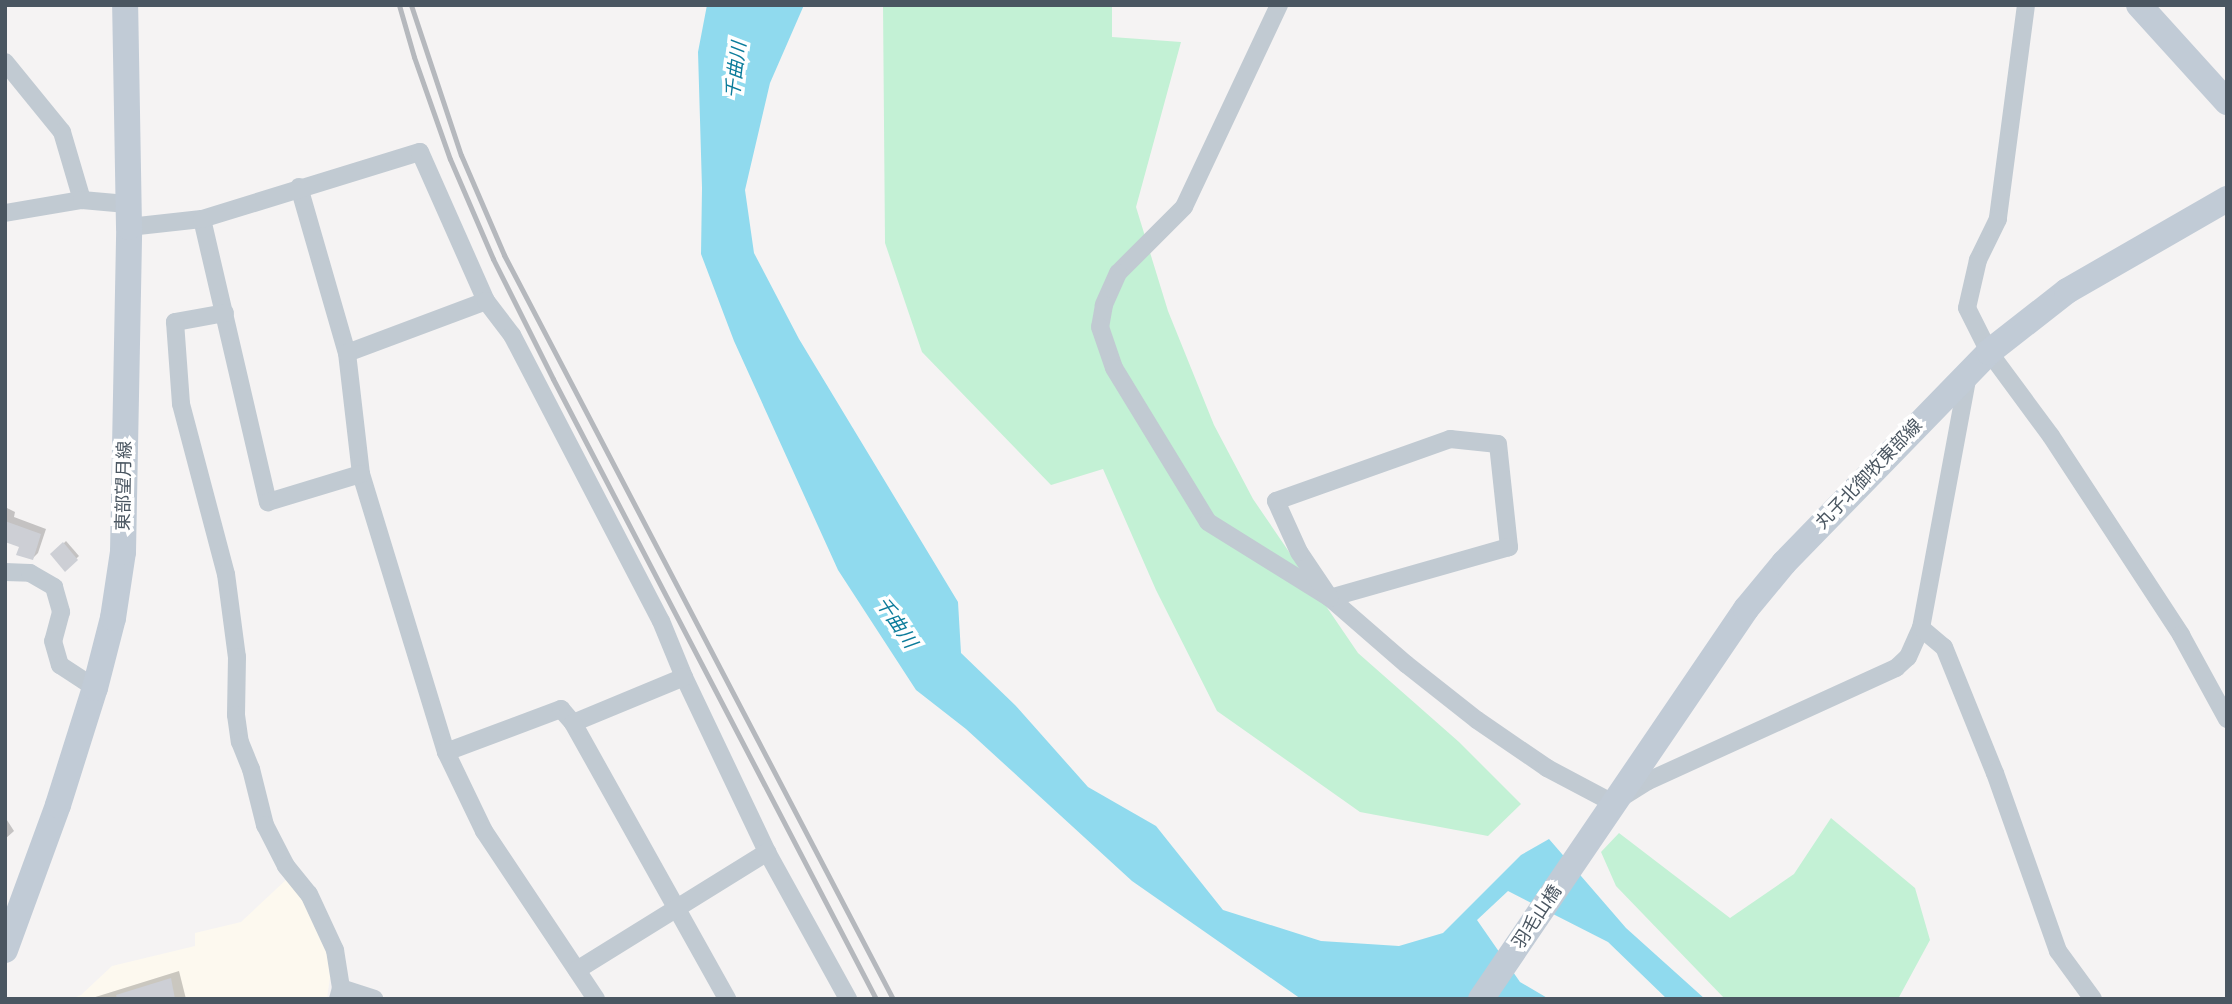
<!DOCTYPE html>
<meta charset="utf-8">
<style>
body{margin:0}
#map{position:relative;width:2232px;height:1004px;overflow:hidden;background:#f5f3f3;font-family:"Titillium Web","Noto Sans JP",sans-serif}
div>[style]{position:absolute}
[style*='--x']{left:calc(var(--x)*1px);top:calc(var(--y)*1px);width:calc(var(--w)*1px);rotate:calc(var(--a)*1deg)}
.commercial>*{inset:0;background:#fdf9ef}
.green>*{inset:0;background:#c3f1d5}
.water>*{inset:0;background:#90daee}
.shadow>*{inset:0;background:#0003}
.building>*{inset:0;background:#cdcfd5}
.minor>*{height:18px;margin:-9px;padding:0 9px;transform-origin:9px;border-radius:9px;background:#c1cad2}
.secondary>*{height:26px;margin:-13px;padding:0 13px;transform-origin:13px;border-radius:13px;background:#c1cbd6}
.rail>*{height:5px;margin:-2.5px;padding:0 2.5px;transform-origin:2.5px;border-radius:2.5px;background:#b5b8bd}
span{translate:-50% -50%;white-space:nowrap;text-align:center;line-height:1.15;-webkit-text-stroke:7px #fff;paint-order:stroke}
.street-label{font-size:18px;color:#4a5661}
.water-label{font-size:19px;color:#0c7c9b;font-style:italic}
.frame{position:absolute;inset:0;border:7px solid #4a5661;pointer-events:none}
</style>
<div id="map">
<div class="commercial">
<i style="clip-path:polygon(288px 878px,303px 894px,327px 950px,330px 977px,327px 999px,70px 999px,81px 995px,112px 966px,195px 946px,195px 933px,241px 922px)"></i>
</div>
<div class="green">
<i style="clip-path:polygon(883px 5px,1112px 5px,1112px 37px,1181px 42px,1136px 207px,1168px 311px,1214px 425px,1253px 499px,1358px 653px,1459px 742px,1521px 804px,1488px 836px,1360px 812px,1217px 711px,1156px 590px,1103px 469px,1051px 485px,922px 352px,885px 243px)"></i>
<i style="clip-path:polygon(1831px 818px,1915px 888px,1930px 940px,1898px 999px,1725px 999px,1616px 886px,1601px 852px,1619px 833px,1730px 918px,1794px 874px)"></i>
</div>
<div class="water">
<i style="clip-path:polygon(707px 5px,804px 5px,770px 83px,745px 190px,754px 253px,799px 339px,958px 602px,961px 653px,1015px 705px,1088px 787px,1156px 826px,1223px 910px,1321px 941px,1399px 946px,1443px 933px,1521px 855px,1549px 839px,1626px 928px,1705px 999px,1667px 999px,1608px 942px,1508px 891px,1477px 920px,1520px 982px,1549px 999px,1301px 999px,1132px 881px,966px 729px,916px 690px,838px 570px,734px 341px,701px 254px,702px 188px,698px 52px)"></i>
</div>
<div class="shadow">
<i style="clip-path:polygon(5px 507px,15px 512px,14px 517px,46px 529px,38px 553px,33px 558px,21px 546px,5px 540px)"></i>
<i style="clip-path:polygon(66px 541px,79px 556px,65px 569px,53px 554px)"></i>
<i style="clip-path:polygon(5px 817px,14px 831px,5px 839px)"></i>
<i style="clip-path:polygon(179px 971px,186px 999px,89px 999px)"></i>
</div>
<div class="building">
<i style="clip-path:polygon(5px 521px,41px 534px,33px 560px,16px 555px,19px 547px,5px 542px)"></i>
<i style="clip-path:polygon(63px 542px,78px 560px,65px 572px,50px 554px)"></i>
<i style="clip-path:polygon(171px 978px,175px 999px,117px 999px,116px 995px)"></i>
</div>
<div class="minor">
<i style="--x:1279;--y:5;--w:223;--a:115.2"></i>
<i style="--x:1184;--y:207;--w:93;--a:135"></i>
<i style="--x:1118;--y:273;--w:35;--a:114"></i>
<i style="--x:1104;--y:305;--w:22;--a:100"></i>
<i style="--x:1100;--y:327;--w:43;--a:71.1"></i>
<i style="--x:1114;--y:368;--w:180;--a:58.6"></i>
<i style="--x:1208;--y:522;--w:144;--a:31.9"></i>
<i style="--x:1330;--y:598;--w:101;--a:41"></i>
<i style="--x:1406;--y:664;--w:90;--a:38.3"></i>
<i style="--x:1477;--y:720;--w:85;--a:34.4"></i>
<i style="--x:1547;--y:768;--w:75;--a:27.9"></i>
<i style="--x:1613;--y:803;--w:41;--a:-32.2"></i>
<i style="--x:1648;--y:781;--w:273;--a:-24.5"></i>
<i style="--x:1896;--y:668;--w:16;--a:-43"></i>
<i style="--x:1908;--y:657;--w:32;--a:-66"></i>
<i style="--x:1921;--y:628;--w:257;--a:-79.5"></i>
<i style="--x:2026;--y:5;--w:216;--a:97.5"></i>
<i style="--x:1998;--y:219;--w:46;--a:116"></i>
<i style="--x:1978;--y:260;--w:49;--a:102.9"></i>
<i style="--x:1967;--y:308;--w:49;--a:63.4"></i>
<i style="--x:1989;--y:352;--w:104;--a:53.6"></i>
<i style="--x:2051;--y:436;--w:238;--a:56.8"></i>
<i style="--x:2181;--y:635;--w:96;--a:61.3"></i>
<i style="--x:5;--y:62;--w:90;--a:50.8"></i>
<i style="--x:62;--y:132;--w:71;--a:73.6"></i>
<i style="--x:299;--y:187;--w:173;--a:73.9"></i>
<i style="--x:347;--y:353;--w:122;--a:83.4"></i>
<i style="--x:361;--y:474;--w:291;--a:73"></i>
<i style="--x:446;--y:752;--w:88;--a:64.3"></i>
<i style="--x:484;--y:831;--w:202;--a:56.3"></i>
<i style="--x:5;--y:213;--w:78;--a:-9.6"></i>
<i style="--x:82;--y:200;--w:45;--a:5.1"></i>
<i style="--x:202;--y:219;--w:291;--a:76.9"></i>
<i style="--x:268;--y:502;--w:97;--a:-16.8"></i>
<i style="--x:129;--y:227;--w:73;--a:-6.3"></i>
<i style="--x:202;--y:219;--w:228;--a:-17.1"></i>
<i style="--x:420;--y:152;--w:163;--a:66.1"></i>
<i style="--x:486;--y:301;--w:148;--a:159.5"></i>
<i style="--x:486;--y:301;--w:43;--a:52.6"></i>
<i style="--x:512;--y:335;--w:322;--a:62.5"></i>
<i style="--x:661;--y:621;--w:61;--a:67.7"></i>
<i style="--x:684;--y:677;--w:194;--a:64.6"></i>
<i style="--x:767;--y:852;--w:168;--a:61.1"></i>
<i style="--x:225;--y:313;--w:51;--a:169.8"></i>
<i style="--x:175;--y:322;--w:82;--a:85.8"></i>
<i style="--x:181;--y:404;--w:176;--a:75.2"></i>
<i style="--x:226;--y:574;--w:84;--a:82.5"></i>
<i style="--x:237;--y:657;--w:58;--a:91"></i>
<i style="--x:236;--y:715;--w:27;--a:82"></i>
<i style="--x:240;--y:742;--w:29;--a:68"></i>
<i style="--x:251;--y:769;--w:58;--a:76"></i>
<i style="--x:265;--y:825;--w:46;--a:62.9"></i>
<i style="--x:286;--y:866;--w:36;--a:51"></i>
<i style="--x:309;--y:894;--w:62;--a:65.1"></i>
<i style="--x:335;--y:950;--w:38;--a:81"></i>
<i style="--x:341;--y:988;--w:11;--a:105"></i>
<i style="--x:1450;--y:439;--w:48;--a:5.9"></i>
<i style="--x:1498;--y:444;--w:104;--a:83.9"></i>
<i style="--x:1509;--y:547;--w:186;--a:164.1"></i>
<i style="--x:1330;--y:598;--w:55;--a:-124"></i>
<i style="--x:1299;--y:552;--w:56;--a:-114.3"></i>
<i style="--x:1276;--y:501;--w:185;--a:-19.6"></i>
<i style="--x:5;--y:572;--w:25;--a:2"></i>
<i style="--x:30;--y:573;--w:28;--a:30"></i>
<i style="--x:54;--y:587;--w:26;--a:74"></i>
<i style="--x:61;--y:612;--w:30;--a:105"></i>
<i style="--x:53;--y:641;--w:25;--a:74"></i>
<i style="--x:60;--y:665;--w:42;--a:33.3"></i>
<i style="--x:1921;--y:628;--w:30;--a:40"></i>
<i style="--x:1944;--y:647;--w:136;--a:68"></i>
<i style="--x:1995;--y:773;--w:189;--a:70.5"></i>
<i style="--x:2058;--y:951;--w:59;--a:53.9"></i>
<i style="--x:573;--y:723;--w:120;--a:-22.5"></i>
<i style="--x:446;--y:752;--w:123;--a:-20.5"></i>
<i style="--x:561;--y:709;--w:18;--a:49"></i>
<i style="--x:573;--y:723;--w:316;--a:60.8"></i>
<i style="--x:577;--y:970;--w:224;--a:-31.8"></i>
<i style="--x:341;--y:988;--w:35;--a:18"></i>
</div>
<div class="secondary">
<i style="--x:2139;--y:5;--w:131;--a:47.8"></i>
<i style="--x:5;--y:950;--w:154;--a:-69.9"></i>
<i style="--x:58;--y:805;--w:123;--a:-72.5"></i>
<i style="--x:95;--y:688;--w:72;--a:-75.6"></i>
<i style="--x:113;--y:618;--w:67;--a:-81.4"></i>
<i style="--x:123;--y:552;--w:325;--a:-88.9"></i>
<i style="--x:129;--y:227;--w:222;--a:-91"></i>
<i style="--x:1481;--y:999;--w:472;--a:-55.8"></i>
<i style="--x:1746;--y:609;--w:60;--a:-50.4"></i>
<i style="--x:1784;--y:563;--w:294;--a:-45.8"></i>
<i style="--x:1989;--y:352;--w:99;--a:-38"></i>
<i style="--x:2067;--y:291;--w:185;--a:-29.9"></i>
</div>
<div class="rail">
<i style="--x:399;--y:5;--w:54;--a:73.9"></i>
<i style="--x:414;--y:57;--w:108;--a:70.6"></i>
<i style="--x:450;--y:159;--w:109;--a:66.7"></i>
<i style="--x:493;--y:259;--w:134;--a:63.4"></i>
<i style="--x:553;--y:379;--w:699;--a:62.48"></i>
<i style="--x:411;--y:5;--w:158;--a:71.6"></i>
<i style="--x:461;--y:155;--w:109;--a:66.7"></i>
<i style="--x:504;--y:255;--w:840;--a:62.4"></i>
</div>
<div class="street-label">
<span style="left:1869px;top:474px;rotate:-46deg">丸子北御牧東部線</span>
<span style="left:124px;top:486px;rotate:-89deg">東部望月線</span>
<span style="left:1537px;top:917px;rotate:-56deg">羽毛山橋</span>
</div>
<div class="water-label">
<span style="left:735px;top:70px;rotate:-83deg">千曲川</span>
<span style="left:897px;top:622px;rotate:56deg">千曲川</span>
</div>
<div class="frame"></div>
</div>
